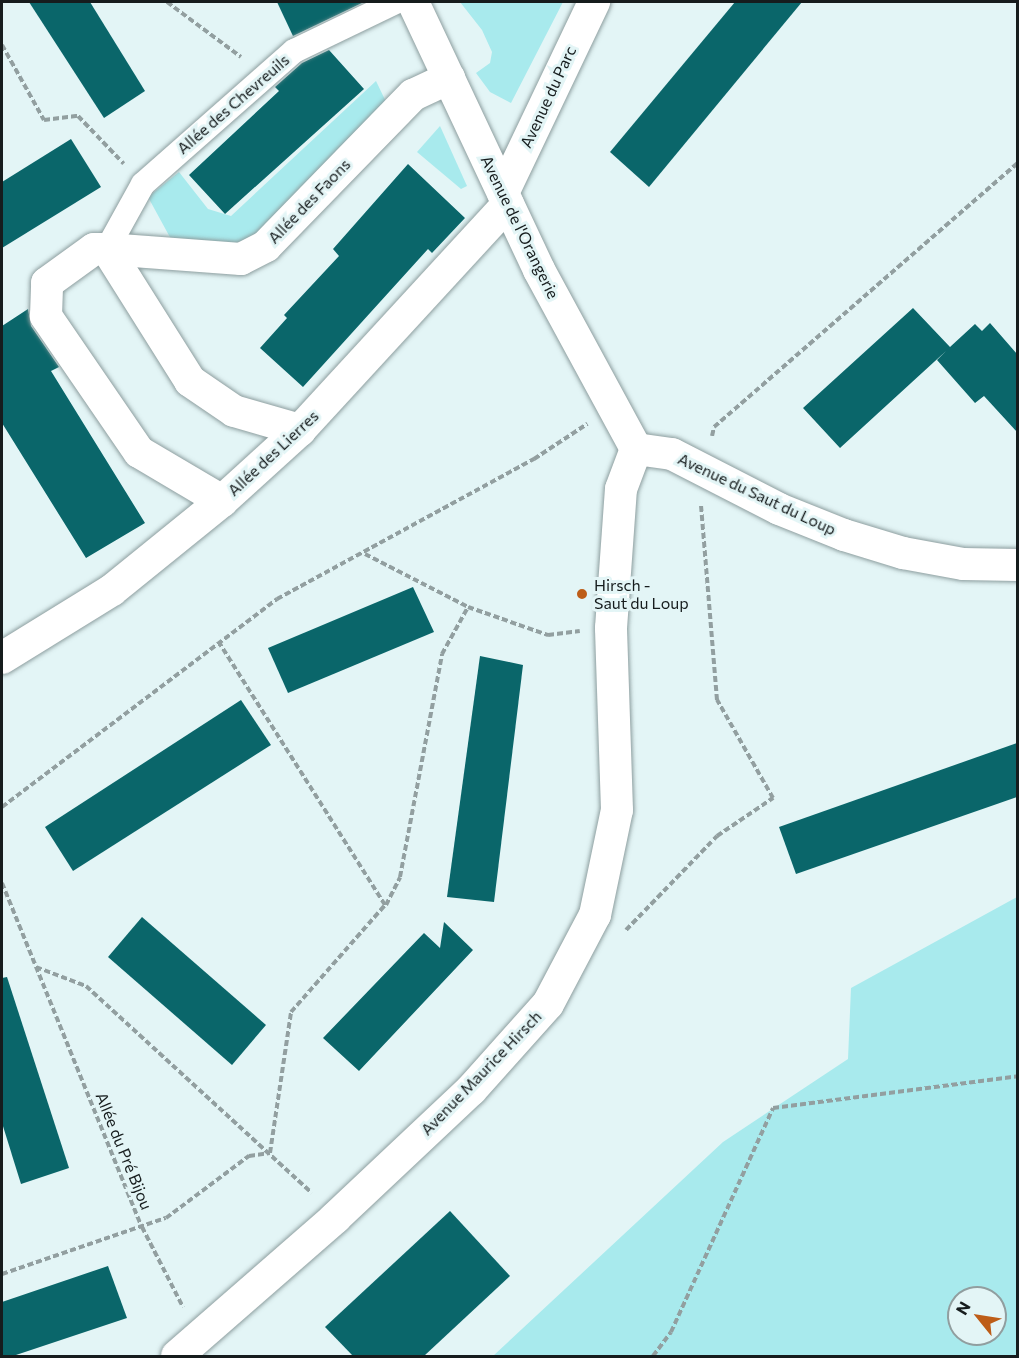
<!DOCTYPE html>
<meta charset="utf-8">
<style>
body{margin:0}
#map{position:relative;width:1019px;height:1358px;overflow:hidden;background:#e3f5f6;font-family:Commissioner,sans-serif}
div>[style]{position:absolute}
[style*='--x']{left:calc(var(--x)*1px);top:calc(var(--y)*1px);width:calc(var(--w)*1px);rotate:calc(var(--a)*1deg)}
.green>*{inset:0;background:#a8eaed}
.building>*{inset:0;background:#0a666a}
.path>*{height:4px;margin-top:-2px;transform-origin:0;background:repeating-linear-gradient(90deg,#929fa0 0 6px,transparent 0 9px)}
.roads{filter:drop-shadow(0 0 2px #8d9e9f) drop-shadow(0 0 2px #8d9e9f)}
.pedestrian>*{height:24px;margin:-12px;padding:0 12px;transform-origin:12px;border-radius:12px;background:#fff}
.minor>*{height:32px;margin:-16px;padding:0 16px;transform-origin:16px;border-radius:16px;background:#fff}
.dots>*{width:16px;height:16px;translate:-50% -50%;box-sizing:border-box;border:3px solid #e3f5f6;border-radius:50%}
span{translate:-50% -50%;white-space:nowrap;text-align:center;line-height:1.15;-webkit-text-stroke:6px #e3f5f6;paint-order:stroke}
.street-label{font-size:16px;color:#161c1d}
.poi-label{font-size:16px;color:#161c1d}
.left{translate:0 -50%;text-align:left}
.frame{position:absolute;inset:0;border:3px solid #161c1d;pointer-events:none}
.north{position:absolute;left:947px;top:1286px;width:60px;height:60px;box-sizing:border-box;background:#e3f5f6;border:2px solid #919e9f;border-radius:50%;rotate:300deg;font-size:16px;font-weight:700;line-height:24px;text-align:center;color:#161c1d}
.north::after{content:'';display:block;margin:auto;width:21px;height:27px;background:#bd5d18;clip-path:polygon(50% 0,100% 100%,50% 72%,0 100%)}
</style>
<div id="map">
<div class="green">
<i style="clip-path:polygon(460px 2px,563px 2px,511px 103px,490px 92px,476px 73px,490px 63px,492px 52px,482px 30px)"></i>
<i style="clip-path:polygon(376px 81px,388px 106px,264px 237px,236px 250px,172px 241px,148px 197px,179px 172px,208px 209px,231px 216px)"></i>
<i style="clip-path:polygon(440px 126px,467px 186px,461px 189px,417px 152px)"></i>
<i style="clip-path:polygon(evenodd,1017px 897px,1017px 1356px,493px 1356px,723px 1142px,848px 1059px,851px 988px,1017px 897px,959px 1298px,995px 1298px,995px 1334px,959px 1334px,959px 1298px)"></i>
</div>
<div class="building">
<i style="clip-path:polygon(29px 2px,90px 2px,145px 91px,104px 118px)"></i>
<i style="clip-path:polygon(277px 2px,364px 2px,293px 36px)"></i>
<i style="clip-path:polygon(735px 2px,802px 2px,649px 187px,610px 152px)"></i>
<i style="clip-path:polygon(329px 50px,364px 89px,225px 214px,189px 175px,279px 91px,275px 87px,302px 63px)"></i>
<i style="clip-path:polygon(71px 139px,101px 187px,2px 248px,2px 182px)"></i>
<i style="clip-path:polygon(408px 164px,465px 218px,432px 253px,428px 249px,303px 387px,260px 348px,287px 318px,284px 315px,339px 256px,333px 249px)"></i>
<i style="clip-path:polygon(913px 308px,950px 347px,975px 324px,982px 331px,990px 323px,1017px 354px,1017px 432px,984px 396px,975px 403px,937px 360px,946px 351px,840px 448px,803px 408px)"></i>
<i style="clip-path:polygon(28px 309px,31px 326px,59px 367px,51px 371px,145px 523px,86px 558px,2px 423px,2px 326px)"></i>
<i style="clip-path:polygon(413px 587px,434px 632px,288px 693px,268px 648px)"></i>
<i style="clip-path:polygon(480px 656px,523px 665px,494px 902px,447px 897px)"></i>
<i style="clip-path:polygon(241px 700px,271px 745px,73px 871px,45px 827px)"></i>
<i style="clip-path:polygon(1017px 743px,1017px 797px,796px 874px,779px 827px)"></i>
<i style="clip-path:polygon(142px 917px,266px 1025px,232px 1065px,108px 957px)"></i>
<i style="clip-path:polygon(444px 922px,473px 950px,359px 1071px,323px 1038px,424px 933px,440px 948px)"></i>
<i style="clip-path:polygon(7px 977px,69px 1168px,21px 1184px,2px 1123px,2px 978px)"></i>
<i style="clip-path:polygon(450px 1211px,510px 1276px,424px 1356px,353px 1356px,325px 1327px)"></i>
<i style="clip-path:polygon(108px 1266px,127px 1318px,13px 1356px,2px 1356px,2px 1302px)"></i>
</div>
<div class="path">
<i style="--x:167;--y:2;--w:92;--a:36.6"></i>
<i style="--x:2;--y:45;--w:86;--a:60.8"></i>
<i style="--x:44;--y:120;--w:34;--a:-7"></i>
<i style="--x:78;--y:116;--w:66;--a:46.2"></i>
<i style="--x:712;--y:436;--w:9;--a:-77"></i>
<i style="--x:714;--y:427;--w:403;--a:-41"></i>
<i style="--x:365;--y:554;--w:116;--a:27.2"></i>
<i style="--x:468;--y:607;--w:85;--a:19.3"></i>
<i style="--x:548;--y:635;--w:32;--a:-7"></i>
<i style="--x:2;--y:807;--w:345;--a:-37.1"></i>
<i style="--x:277;--y:599;--w:293;--a:-28.6"></i>
<i style="--x:534;--y:459;--w:64;--a:-33.4"></i>
<i style="--x:2;--y:883;--w:371;--a:67.9"></i>
<i style="--x:142;--y:1227;--w:90;--a:62.9"></i>
<i style="--x:386;--y:905;--w:31;--a:-63"></i>
<i style="--x:400;--y:877;--w:227;--a:-79.3"></i>
<i style="--x:442;--y:654;--w:54;--a:-61"></i>
<i style="--x:626;--y:930;--w:131;--a:-45.9"></i>
<i style="--x:717;--y:836;--w:68;--a:-34.2"></i>
<i style="--x:773;--y:798;--w:113;--a:-119.7"></i>
<i style="--x:717;--y:700;--w:195;--a:-94.7"></i>
<i style="--x:36;--y:967;--w:53;--a:20.8"></i>
<i style="--x:86;--y:986;--w:306;--a:42.5"></i>
<i style="--x:2;--y:1274;--w:173;--a:-18.9"></i>
<i style="--x:166;--y:1218;--w:104;--a:-36.8"></i>
<i style="--x:249;--y:1156;--w:21;--a:-8"></i>
<i style="--x:270;--y:1153;--w:143;--a:-81.5"></i>
<i style="--x:291;--y:1012;--w:142;--a:-48.7"></i>
<i style="--x:385;--y:905;--w:309;--a:-122.3"></i>
<i style="--x:653;--y:1356;--w:30;--a:-53"></i>
<i style="--x:671;--y:1332;--w:246;--a:-65.5"></i>
<i style="--x:773;--y:1108;--w:247;--a:-7.4"></i>
</div>
<div class="roads">
<div class="pedestrian">
<i style="--x:107;--y:249;--w:74;--a:-61"></i>
<i style="--x:143;--y:184;--w:201;--a:-41.4"></i>
<i style="--x:294;--y:51;--w:113;--a:-25.7"></i>
</div>
<div class="minor">
<i style="--x:413;--y:2;--w:296;--a:64.8"></i>
<i style="--x:539;--y:270;--w:204;--a:61.5"></i>
<i style="--x:503;--y:193;--w:212;--a:-64.5"></i>
<i style="--x:107;--y:249;--w:134;--a:4.3"></i>
<i style="--x:241;--y:259;--w:28;--a:-27"></i>
<i style="--x:266;--y:246;--w:211;--a:-45.8"></i>
<i style="--x:413;--y:95;--w:40;--a:-25"></i>
<i style="--x:636;--y:449;--w:36;--a:8"></i>
<i style="--x:672;--y:454;--w:120;--a:27.2"></i>
<i style="--x:779;--y:509;--w:70;--a:21.8"></i>
<i style="--x:844;--y:535;--w:62;--a:17"></i>
<i style="--x:903;--y:553;--w:61;--a:10.4"></i>
<i style="--x:963;--y:564;--w:55;--a:1"></i>
<i style="--x:222;--y:501;--w:96;--a:-149.4"></i>
<i style="--x:139;--y:452;--w:165;--a:-124.4"></i>
<i style="--x:46;--y:316;--w:33;--a:-88"></i>
<i style="--x:47;--y:283;--w:58;--a:-35.9"></i>
<i style="--x:94;--y:249;--w:13;--a:0"></i>
<i style="--x:107;--y:249;--w:156;--a:57.8"></i>
<i style="--x:190;--y:381;--w:53;--a:34.3"></i>
<i style="--x:234;--y:411;--w:69;--a:16.1"></i>
<i style="--x:2;--y:658;--w:129;--a:-31.7"></i>
<i style="--x:112;--y:590;--w:141;--a:-39"></i>
<i style="--x:222;--y:501;--w:105;--a:-42.3"></i>
<i style="--x:300;--y:430;--w:307;--a:-47.4"></i>
<i style="--x:177;--y:1356;--w:210;--a:-41.1"></i>
<i style="--x:335;--y:1218;--w:187;--a:-43.3"></i>
<i style="--x:471;--y:1090;--w:115;--a:-48.2"></i>
<i style="--x:548;--y:1004;--w:101;--a:-62.2"></i>
<i style="--x:595;--y:915;--w:107;--a:-78.2"></i>
<i style="--x:617;--y:810;--w:182;--a:-91.9"></i>
<i style="--x:611;--y:628;--w:139;--a:-85.9"></i>
<i style="--x:621;--y:489;--w:43;--a:-69.4"></i>
</div>
</div>
<div class="dots">
<i style="left:582px;top:594px;background:#bd5d18"></i>
</div>
<div class="street-label">
<span style="left:548px;top:97px;rotate:-65deg">Avenue du Parc</span>
<span style="left:233px;top:104px;rotate:-41deg">Allée des Chevreuils</span>
<span style="left:309px;top:201px;rotate:-46deg">Allée des Faons</span>
<span style="left:520px;top:227px;rotate:64deg">Avenue de l'Orangerie</span>
<span style="left:273px;top:453px;rotate:-43deg">Allée des Lierres</span>
<span style="left:757px;top:494px;rotate:25deg">Avenue du Saut du Loup</span>
<span style="left:481px;top:1073px;rotate:-46deg">Avenue Maurice Hirsch</span>
<span style="left:124px;top:1151px;rotate:68deg">Allée du Pré Bijou</span>
</div>
<div class="poi-label">
<span class="left" style="left:594px;top:594px">Hirsch -<br>Saut du Loup</span>
</div>
<div class="frame"></div>
<div class="north">N</div>
</div>
